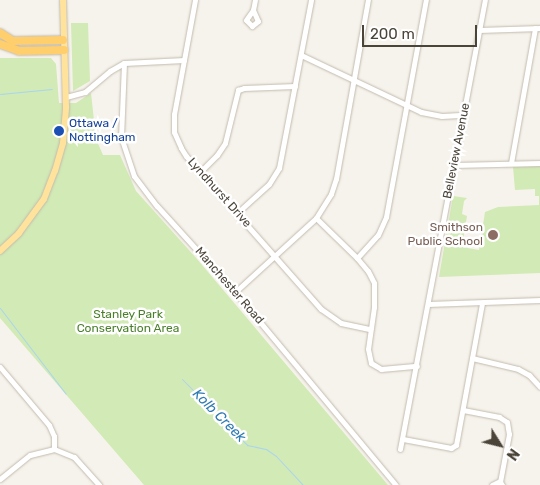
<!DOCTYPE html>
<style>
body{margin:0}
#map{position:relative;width:540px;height:485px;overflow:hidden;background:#f6f3ec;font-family:Rubik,sans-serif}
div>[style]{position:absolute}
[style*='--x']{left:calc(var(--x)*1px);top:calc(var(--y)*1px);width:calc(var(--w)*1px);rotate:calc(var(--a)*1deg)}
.green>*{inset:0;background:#d2eab5}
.stream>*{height:1px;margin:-0.5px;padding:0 0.5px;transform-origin:0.5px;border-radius:0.5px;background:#a9d4f2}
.roads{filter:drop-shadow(0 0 1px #c2bbae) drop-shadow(0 0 1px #c2bbae)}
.minor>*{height:5px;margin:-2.5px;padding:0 2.5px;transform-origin:2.5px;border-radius:2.5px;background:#fff}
.major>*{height:6px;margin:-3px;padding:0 3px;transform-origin:3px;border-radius:3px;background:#ffe39c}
.highway>*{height:8px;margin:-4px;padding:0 4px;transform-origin:4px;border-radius:4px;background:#ffcf6e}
.dots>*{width:14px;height:14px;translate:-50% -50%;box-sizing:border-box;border:2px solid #fff;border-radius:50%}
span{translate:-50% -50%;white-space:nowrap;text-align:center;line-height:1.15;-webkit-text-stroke:5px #fff;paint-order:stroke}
.transit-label{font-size:12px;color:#164399}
.left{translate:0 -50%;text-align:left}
.street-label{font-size:12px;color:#4b4439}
.education-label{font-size:12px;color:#785e54}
.right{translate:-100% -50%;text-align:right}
.park-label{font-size:12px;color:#4a7f2a}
.water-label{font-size:14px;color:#2e7ab2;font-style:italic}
.north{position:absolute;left:475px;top:420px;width:50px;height:50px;-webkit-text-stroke:4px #fff;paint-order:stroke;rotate:126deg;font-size:14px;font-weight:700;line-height:20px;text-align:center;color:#4b4439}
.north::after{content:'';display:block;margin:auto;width:18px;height:22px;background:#4b4439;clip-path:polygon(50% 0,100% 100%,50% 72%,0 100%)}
.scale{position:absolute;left:362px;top:25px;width:115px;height:22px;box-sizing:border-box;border:2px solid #4b4439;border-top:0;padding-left:6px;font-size:15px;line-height:18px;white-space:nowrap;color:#4b4439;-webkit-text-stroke:4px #fff;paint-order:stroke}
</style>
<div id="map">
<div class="green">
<i style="clip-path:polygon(71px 23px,88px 23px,90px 81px,73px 91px)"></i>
<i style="clip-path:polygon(0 58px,51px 58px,56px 64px,59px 103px,76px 103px,91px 93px,96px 139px,103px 155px,120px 155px,136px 191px,197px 259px,388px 485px,144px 485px,0 318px)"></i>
<i style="clip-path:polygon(540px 166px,540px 273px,439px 277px,453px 196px,467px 198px,464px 201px,462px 214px,467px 216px,462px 247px,479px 250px,485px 212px,498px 207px,539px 205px,539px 196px,535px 196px,535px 189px,515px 190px,513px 167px)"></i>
</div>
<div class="stream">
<i style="--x:0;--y:94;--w:52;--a:-5.5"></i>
<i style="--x:0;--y:308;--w:108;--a:52.5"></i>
<i style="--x:182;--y:379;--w:93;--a:45.4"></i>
<i style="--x:247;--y:445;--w:19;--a:12"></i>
<i style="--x:266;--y:449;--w:12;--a:35"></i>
<i style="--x:276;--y:456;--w:40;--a:47"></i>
</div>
<div class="roads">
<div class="minor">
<i style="--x:195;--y:0;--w:116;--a:100.4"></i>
<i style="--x:174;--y:114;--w:18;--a:90"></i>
<i style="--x:174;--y:132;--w:17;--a:66"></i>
<i style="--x:181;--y:148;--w:9;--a:58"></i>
<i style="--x:186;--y:156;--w:204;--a:48.6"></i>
<i style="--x:321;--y:309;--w:24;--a:35"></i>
<i style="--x:341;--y:323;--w:30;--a:12"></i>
<i style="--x:253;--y:10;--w:12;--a:66"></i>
<i style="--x:258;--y:21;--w:8;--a:140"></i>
<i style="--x:252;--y:26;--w:8;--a:-135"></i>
<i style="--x:246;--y:20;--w:12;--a:-55"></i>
<i style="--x:253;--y:10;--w:10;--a:-79"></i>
<i style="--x:479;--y:30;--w:61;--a:-1.9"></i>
<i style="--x:301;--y:55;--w:133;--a:25.4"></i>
<i style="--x:421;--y:112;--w:21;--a:11"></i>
<i style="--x:442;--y:116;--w:22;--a:-3"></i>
<i style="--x:124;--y:63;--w:74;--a:92.3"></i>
<i style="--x:121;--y:137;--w:41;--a:71.6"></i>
<i style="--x:134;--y:176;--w:38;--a:53"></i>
<i style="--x:157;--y:206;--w:116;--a:47.8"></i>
<i style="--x:235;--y:292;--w:251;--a:50.2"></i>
<i style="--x:66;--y:97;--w:20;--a:-15"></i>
<i style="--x:85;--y:92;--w:33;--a:-40"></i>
<i style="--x:110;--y:71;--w:16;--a:-30"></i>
<i style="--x:124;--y:63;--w:60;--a:-2.9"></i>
<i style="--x:511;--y:163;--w:137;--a:-79.9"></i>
<i style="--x:454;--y:165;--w:86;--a:-1.3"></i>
<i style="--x:200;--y:172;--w:24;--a:-45"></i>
<i style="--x:217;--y:155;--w:14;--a:-56"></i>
<i style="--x:225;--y:143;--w:55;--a:-76.2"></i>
<i style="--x:238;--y:90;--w:6;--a:-18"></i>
<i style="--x:244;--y:88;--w:51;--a:-2.2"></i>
<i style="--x:237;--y:213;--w:43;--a:-42.2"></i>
<i style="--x:269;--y:184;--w:19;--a:-58"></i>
<i style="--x:279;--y:168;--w:171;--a:-79.2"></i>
<i style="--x:316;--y:218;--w:57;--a:44.3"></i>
<i style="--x:357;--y:258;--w:17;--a:50"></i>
<i style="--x:368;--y:271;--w:13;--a:63"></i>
<i style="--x:374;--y:283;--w:24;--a:90"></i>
<i style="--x:374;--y:307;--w:42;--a:98.1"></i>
<i style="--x:368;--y:349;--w:14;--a:78"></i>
<i style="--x:371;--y:363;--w:12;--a:31"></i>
<i style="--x:381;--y:369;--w:36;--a:-5"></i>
<i style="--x:357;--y:258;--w:31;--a:-48"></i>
<i style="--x:378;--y:235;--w:20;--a:-66"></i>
<i style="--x:386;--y:217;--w:221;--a:-79.6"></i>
<i style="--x:235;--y:292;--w:110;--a:-42.4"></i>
<i style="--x:316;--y:218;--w:28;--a:-58"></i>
<i style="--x:331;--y:194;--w:16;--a:-72"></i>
<i style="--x:336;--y:179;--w:182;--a:-79.9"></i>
<i style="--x:428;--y:304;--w:112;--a:-2"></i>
<i style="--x:472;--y:358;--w:47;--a:13.4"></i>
<i style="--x:518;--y:369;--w:13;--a:29"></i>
<i style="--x:529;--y:375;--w:16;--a:47"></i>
<i style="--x:0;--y:367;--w:76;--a:49.8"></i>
<i style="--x:49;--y:425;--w:12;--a:66"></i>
<i style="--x:54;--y:436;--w:13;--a:90"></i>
<i style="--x:463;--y:410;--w:37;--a:11"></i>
<i style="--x:499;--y:417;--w:9;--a:32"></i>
<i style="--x:507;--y:422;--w:12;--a:81"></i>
<i style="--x:509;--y:434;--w:49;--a:100.6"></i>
<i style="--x:500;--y:482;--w:4;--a:56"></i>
<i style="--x:403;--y:439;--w:49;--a:10.6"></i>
<i style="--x:451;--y:448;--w:6;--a:-31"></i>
<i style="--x:456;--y:445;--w:144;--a:-79.6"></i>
<i style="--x:400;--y:449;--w:457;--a:-79.3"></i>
<i style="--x:0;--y:479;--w:38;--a:-39"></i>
<i style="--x:30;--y:455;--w:25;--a:-14"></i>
<i style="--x:54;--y:449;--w:22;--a:22"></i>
<i style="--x:74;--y:457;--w:38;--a:48"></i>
<i style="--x:492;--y:485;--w:9;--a:-27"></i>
</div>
<div class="major">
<i style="--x:0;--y:251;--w:26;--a:-43"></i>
<i style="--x:19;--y:233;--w:42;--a:-53.7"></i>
<i style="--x:44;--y:199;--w:30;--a:-69"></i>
<i style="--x:55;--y:171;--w:29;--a:-74"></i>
<i style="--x:63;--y:143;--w:36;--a:-85"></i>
<i style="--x:66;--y:107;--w:107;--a:-91.6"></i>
</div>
<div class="highway">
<i style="--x:0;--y:33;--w:15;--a:32"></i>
<i style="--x:13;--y:41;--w:50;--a:-1.1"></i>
<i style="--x:0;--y:44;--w:20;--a:20"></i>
<i style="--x:19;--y:51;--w:45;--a:-1.3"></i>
</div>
</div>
<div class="dots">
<i style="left:59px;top:131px;background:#1a4fb4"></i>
<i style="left:493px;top:235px;background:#8d6e63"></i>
</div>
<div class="transit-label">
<span class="left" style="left:69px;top:131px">Ottawa /<br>Nottingham</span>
</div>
<div class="street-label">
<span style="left:457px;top:151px;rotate:-79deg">Belleview Avenue</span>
<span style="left:219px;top:193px;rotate:48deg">Lyndhurst Drive</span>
<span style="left:229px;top:286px;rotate:49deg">Manchester Road</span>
</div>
<div class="education-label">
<span class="right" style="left:483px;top:235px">Smithson<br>Public School</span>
</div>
<div class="park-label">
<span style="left:128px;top:322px">Stanley Park<br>Conservation Area</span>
</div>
<div class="water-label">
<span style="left:219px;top:416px;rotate:45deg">Kolb Creek</span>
</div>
<div class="north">N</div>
<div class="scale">200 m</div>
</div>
